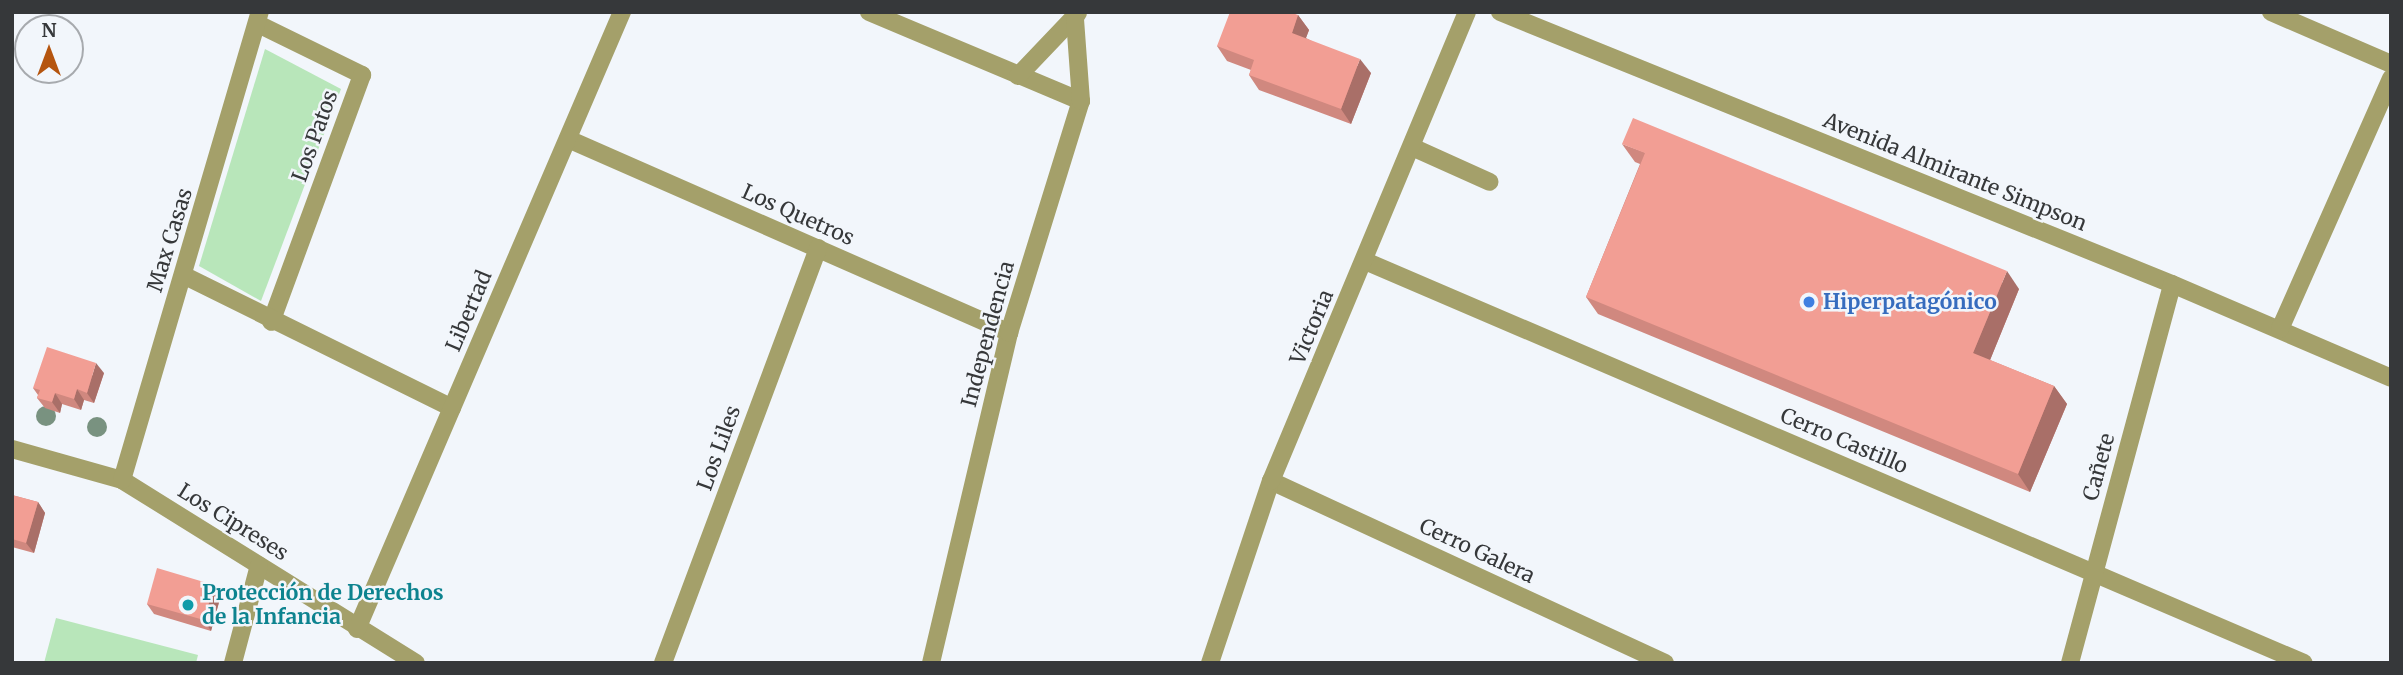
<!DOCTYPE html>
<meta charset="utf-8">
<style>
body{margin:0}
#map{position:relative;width:2403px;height:675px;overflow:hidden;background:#f2f6fb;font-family:Merriweather,serif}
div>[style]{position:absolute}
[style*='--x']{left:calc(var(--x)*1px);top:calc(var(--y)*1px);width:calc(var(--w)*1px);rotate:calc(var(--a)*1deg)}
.green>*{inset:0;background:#b8e6ba}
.minor>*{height:18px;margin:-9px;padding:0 9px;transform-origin:9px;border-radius:9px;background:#a4a06a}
.trees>*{width:20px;height:20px;margin:-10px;border-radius:50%;background:#799280}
.wall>*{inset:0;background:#d0887f}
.shaded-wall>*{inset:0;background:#a96f68}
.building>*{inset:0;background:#f29e94}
.dots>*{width:19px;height:19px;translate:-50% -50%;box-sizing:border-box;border:4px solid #f2f6fb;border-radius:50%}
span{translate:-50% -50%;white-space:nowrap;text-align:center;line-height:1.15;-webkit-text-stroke:5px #f2f6fb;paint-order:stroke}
.street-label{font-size:21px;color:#36383a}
.shop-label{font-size:21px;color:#366cbe;font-weight:700}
.left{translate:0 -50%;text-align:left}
.culture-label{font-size:21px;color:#0d838f;font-weight:700}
.frame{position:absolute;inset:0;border:14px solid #36383a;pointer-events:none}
.north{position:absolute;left:14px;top:14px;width:70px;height:70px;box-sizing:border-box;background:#f2f6fb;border:2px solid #a7aaae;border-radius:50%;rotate:0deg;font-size:19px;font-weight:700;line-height:28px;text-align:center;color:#36383a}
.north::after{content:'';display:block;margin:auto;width:24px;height:32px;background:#b5550f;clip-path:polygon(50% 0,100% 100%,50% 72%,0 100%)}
</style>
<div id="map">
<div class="green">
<i style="clip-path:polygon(265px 49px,341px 89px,261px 301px,199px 266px)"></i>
<i style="clip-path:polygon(56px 618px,198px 655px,196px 663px,44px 663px)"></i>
</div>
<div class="minor">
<i style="--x:869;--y:12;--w:230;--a:22.8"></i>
<i style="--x:1500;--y:12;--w:725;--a:22.04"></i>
<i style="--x:2172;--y:284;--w:238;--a:23.2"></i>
<i style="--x:2271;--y:12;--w:131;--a:23.4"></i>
<i style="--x:258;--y:24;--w:116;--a:26.1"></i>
<i style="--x:362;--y:75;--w:263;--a:110.2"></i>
<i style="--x:1018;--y:76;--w:87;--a:-46.4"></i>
<i style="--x:568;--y:139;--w:482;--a:23.7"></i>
<i style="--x:1412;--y:147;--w:85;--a:24.2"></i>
<i style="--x:1365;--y:261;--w:1021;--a:23.18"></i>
<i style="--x:183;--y:275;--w:300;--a:26.3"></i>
<i style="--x:2280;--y:329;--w:274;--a:-66.1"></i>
<i style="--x:12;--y:449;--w:114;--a:15.7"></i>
<i style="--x:122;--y:480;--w:346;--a:31.9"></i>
<i style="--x:122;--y:480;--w:488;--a:-73.6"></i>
<i style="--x:1271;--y:481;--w:434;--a:24.8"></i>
<i style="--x:357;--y:629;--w:672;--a:-66.76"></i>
<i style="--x:233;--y:663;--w:101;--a:-75.1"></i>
<i style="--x:663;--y:663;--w:443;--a:-69.5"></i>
<i style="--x:931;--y:663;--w:339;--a:-76.7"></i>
<i style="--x:1009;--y:333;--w:243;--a:-72.8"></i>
<i style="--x:1081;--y:101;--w:82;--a:-94.2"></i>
<i style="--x:1210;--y:663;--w:192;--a:-71.5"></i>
<i style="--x:1271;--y:481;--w:508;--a:-67.32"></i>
<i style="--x:2070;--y:663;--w:392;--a:-74.9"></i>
</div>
<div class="trees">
<i style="left:46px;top:416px"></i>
<i style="left:97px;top:427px"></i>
</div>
<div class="wall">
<i style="clip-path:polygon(1298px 15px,1309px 30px,1306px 38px,1371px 73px,1351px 124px,1259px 90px,1249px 75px,1251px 70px,1227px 61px,1217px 46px)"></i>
<i style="clip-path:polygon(1622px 144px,2019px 289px,1990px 360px,2054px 386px,2067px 404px,2030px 492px,1598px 314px,1586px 297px,1640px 164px,1635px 162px)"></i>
<i style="clip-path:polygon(104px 373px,94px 403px,84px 400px,81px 410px,62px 404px,60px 413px,45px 408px,37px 398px,38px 395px,33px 388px)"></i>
<i style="clip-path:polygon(12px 495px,38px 502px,45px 513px,34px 553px,12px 547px)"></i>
<i style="clip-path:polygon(214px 585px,221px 595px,211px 631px,154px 614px,147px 604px)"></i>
</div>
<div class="shaded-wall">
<i style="clip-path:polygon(1298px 15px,1309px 30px,1302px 48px,1292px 33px)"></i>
<i style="clip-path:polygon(1360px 59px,1371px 73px,1351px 124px,1341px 109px)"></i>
<i style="clip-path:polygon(2007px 271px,2019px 289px,1986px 370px,1973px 353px)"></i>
<i style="clip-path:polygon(96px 363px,104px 373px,94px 403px,87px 393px)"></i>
<i style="clip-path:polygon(2054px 386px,2067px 404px,2030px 492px,2018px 474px)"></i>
<i style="clip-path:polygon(77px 389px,84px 400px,81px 410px,74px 399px)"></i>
<i style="clip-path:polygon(55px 393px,62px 404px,60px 413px,52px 402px)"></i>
<i style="clip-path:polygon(38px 502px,45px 513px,34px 553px,26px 543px)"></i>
<i style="clip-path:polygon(214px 585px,221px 595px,211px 631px,204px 620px)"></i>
</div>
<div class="building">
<i style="clip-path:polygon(1230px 12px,1290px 12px,1298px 15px,1292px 33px,1360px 59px,1341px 109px,1249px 75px,1254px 60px,1217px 46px)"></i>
<i style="clip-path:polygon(1633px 118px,2007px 271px,1973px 353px,2054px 386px,2018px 474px,1586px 297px,1645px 153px,1622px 144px)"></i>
<i style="clip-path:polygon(47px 347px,96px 363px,87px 393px,77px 389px,74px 399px,55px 393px,52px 402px,37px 398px,40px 390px,33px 388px)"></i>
<i style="clip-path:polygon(12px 495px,38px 502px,26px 543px,12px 539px)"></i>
<i style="clip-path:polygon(157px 568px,214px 585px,204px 620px,147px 604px)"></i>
</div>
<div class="dots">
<i style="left:1809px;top:302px;background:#3f7fe0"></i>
<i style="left:188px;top:605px;background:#0f9aa8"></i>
</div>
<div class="street-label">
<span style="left:315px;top:136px;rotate:-70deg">Los Patos</span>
<span style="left:1955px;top:172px;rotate:22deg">Avenida Almirante Simpson</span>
<span style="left:798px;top:215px;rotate:24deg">Los Quetros</span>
<span style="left:170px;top:240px;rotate:-73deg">Max Casas</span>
<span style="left:469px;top:311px;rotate:-67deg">Libertad</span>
<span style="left:1312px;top:327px;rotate:-67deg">Victoria</span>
<span style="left:988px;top:334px;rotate:-75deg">Independencia</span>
<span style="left:1844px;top:441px;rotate:23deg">Cerro Castillo</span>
<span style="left:719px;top:448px;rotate:-70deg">Los Liles</span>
<span style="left:2099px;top:467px;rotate:-75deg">Cañete</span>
<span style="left:233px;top:522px;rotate:32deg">Los Cipreses</span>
<span style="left:1477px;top:551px;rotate:25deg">Cerro Galera</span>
</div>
<div class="shop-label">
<span class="left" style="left:1823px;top:302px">Hiperpatagónico</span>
</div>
<div class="culture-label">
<span class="left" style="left:202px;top:605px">Protección de Derechos<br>de la Infancia</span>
</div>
<div class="frame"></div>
<div class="north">N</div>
</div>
